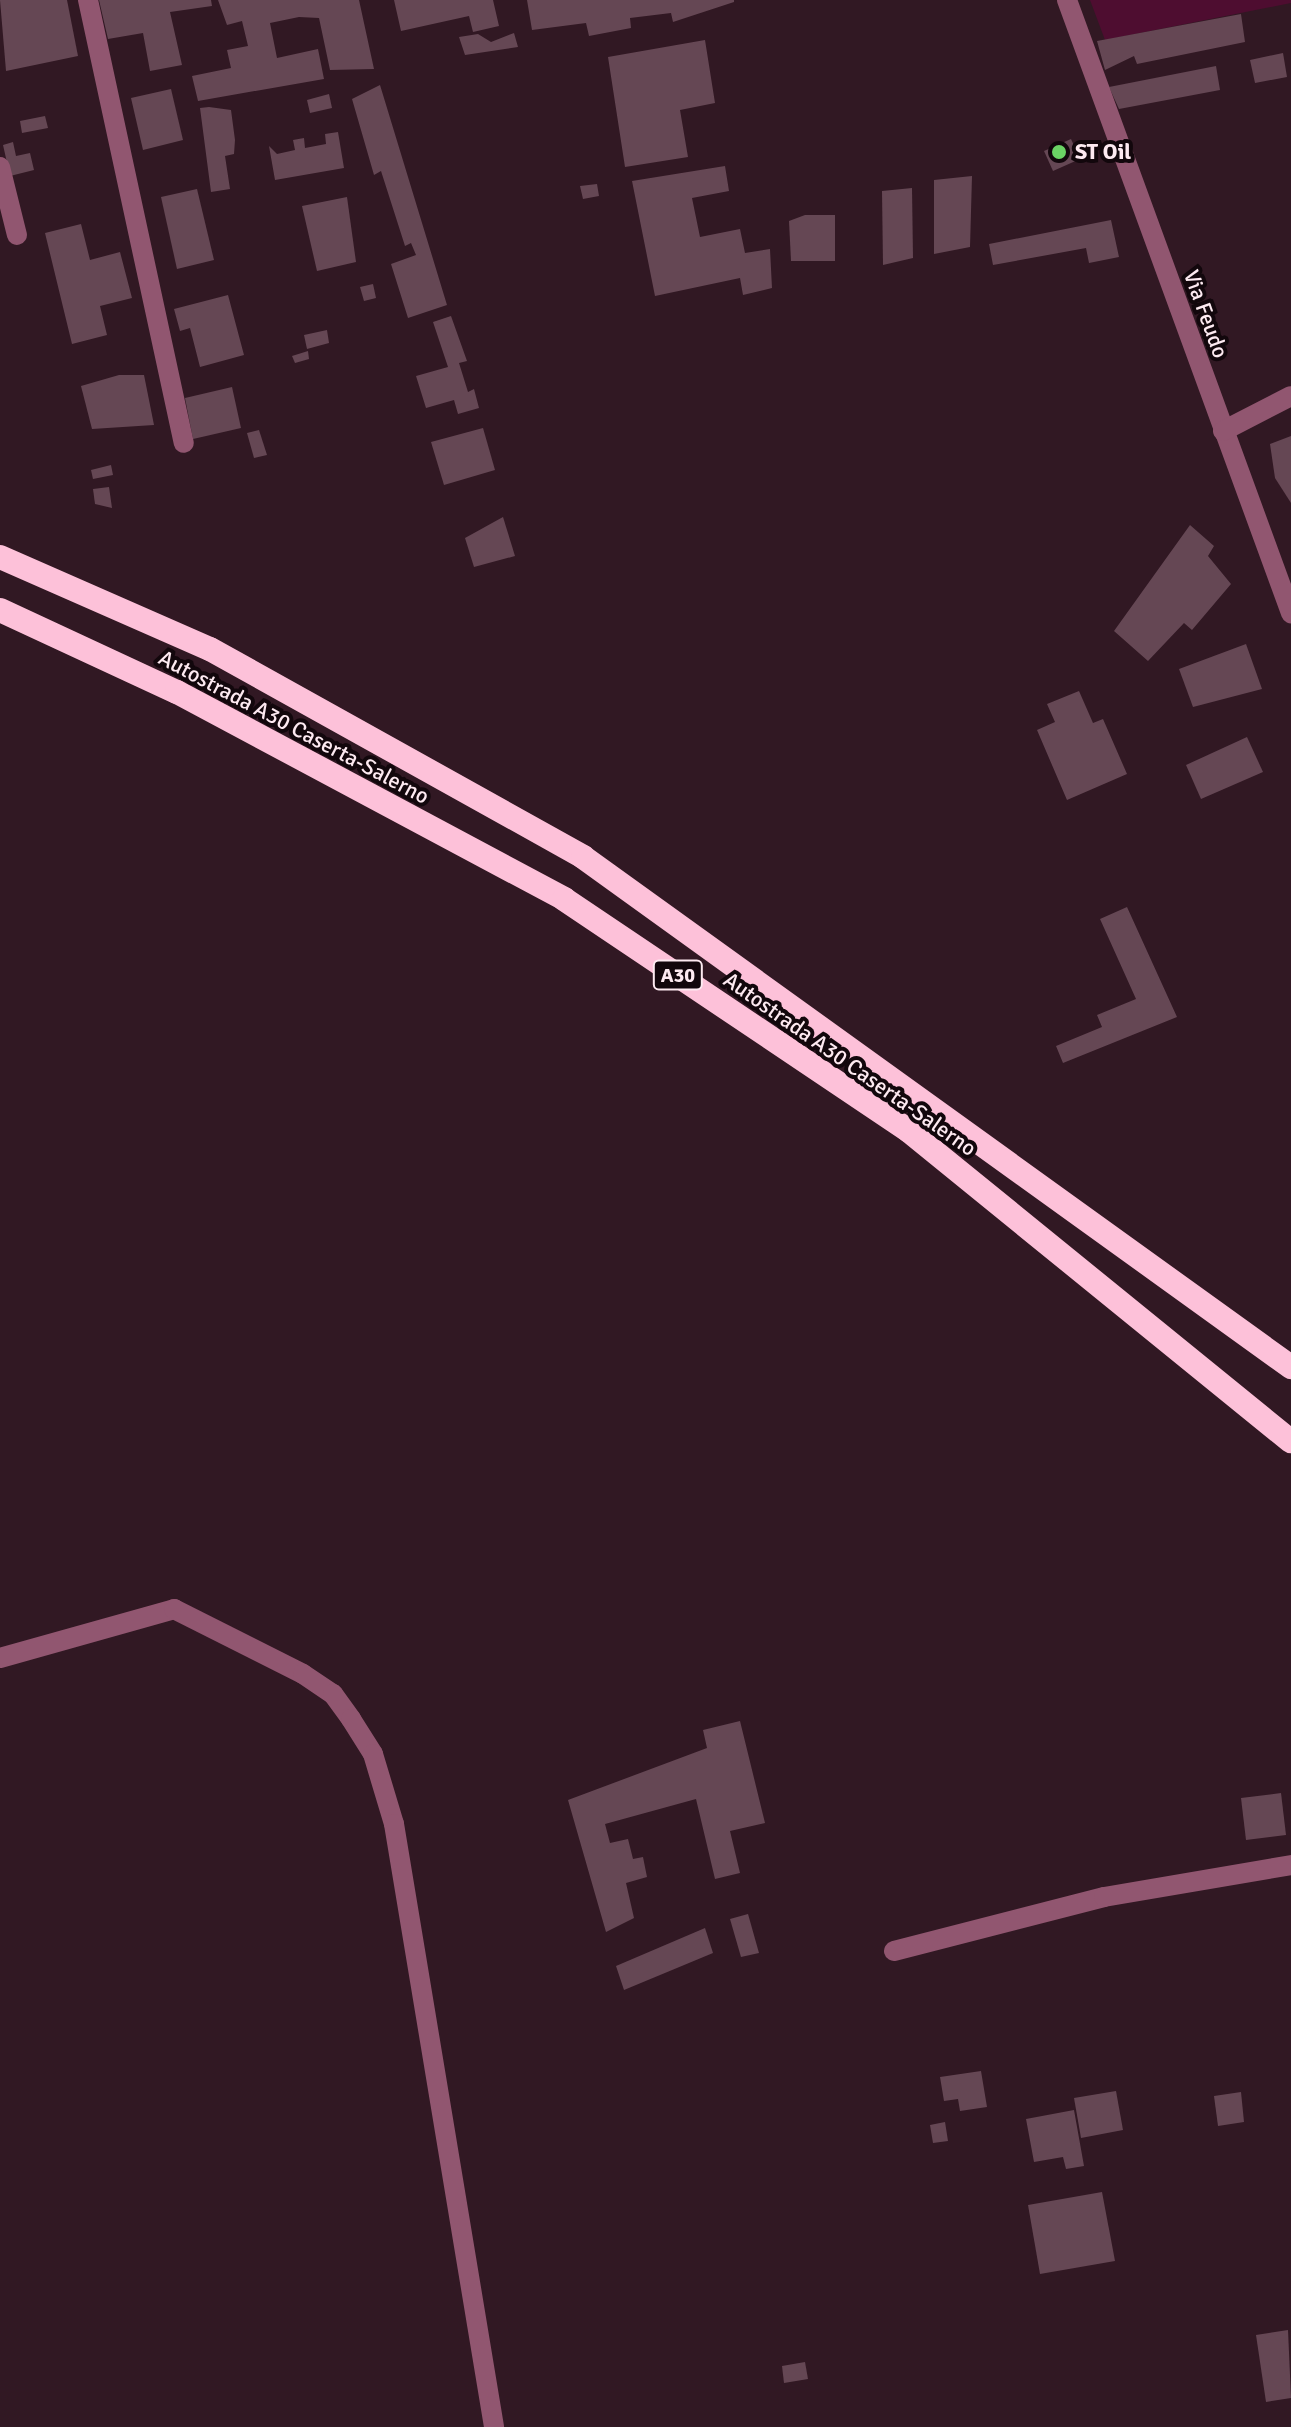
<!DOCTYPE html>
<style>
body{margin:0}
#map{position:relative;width:1291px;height:2427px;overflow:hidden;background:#311823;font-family:Signika,sans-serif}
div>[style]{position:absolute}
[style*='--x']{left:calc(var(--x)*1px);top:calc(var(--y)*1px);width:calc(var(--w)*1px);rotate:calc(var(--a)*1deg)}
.green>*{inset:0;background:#4e0d30}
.building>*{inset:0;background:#654754}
.minor>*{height:20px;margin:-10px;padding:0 10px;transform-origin:10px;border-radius:10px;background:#915670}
.highway>*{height:24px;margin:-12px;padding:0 12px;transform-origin:12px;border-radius:12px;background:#fdc1d9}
.dots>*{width:22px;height:22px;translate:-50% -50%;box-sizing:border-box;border:4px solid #12070c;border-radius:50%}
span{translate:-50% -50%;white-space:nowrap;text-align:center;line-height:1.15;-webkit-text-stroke:8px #12070c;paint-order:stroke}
.shield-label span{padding:2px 6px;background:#12070c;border:2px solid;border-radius:6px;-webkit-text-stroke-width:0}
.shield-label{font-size:20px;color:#fdeaf1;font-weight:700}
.poi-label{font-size:22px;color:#fdeaf1;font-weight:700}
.left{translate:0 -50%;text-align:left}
.street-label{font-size:22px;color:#fdeaf1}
</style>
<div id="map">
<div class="green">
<i style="clip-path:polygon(1090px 0,1291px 0,1291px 3px,1105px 40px)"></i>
</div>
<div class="building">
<i style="clip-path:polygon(0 0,67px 0,78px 56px,6px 71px)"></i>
<i style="clip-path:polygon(99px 0,211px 0,212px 6px,170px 12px,182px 65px,150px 71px,143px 33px,108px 39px)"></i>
<i style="clip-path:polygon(218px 0,359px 0,374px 69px,330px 70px,319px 18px,299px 17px,270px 23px,277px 58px,318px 49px,324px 79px,198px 101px,192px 76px,231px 68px,227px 50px,248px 46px,242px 21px,227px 25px)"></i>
<i style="clip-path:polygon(394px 0,493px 0,499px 26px,473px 32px,469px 16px,401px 31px)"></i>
<i style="clip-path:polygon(527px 0,734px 0,734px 2px,673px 22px,671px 13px,630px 18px,631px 28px,589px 36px,586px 23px,532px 30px)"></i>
<i style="clip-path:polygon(1241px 14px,1245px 42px,1137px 64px,1134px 56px,1105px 70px,1097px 41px)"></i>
<i style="clip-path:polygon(514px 33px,518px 47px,465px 55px,459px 37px,478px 34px,491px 42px)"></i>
<i style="clip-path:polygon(705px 40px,715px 103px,680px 110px,688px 157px,625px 167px,608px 57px)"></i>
<i style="clip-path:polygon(1283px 53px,1287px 77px,1255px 83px,1250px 60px)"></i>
<i style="clip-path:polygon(1216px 66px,1220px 90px,1119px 109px,1109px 87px)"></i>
<i style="clip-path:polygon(380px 85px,447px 305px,408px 318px,391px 264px,416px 255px,411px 243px,405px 246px,381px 171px,374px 175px,352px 99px)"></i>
<i style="clip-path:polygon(171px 89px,183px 140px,143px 150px,131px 98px)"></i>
<i style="clip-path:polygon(329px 94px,332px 108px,310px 113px,307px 100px)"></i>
<i style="clip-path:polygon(209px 107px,231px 110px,235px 140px,234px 154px,225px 156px,230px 189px,211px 192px,200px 108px)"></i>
<i style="clip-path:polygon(45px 116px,48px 128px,22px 133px,20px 121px)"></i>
<i style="clip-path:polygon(338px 132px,344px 168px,275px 180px,269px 146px,277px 154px,295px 150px,293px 140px,304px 138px,305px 148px,326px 144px,325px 134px)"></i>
<i style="clip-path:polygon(1071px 139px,1080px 159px,1053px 171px,1044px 151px)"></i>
<i style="clip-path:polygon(13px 142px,16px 156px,30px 153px,34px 170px,10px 176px,3px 145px)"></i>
<i style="clip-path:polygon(725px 166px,729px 191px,692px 198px,700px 237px,740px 229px,745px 253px,770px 249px,772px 288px,743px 295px,740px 278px,655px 296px,632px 181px)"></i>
<i style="clip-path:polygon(972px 176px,970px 247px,934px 254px,934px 180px)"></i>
<i style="clip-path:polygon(597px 184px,599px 196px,583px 199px,580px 186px)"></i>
<i style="clip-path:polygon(912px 188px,913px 258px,883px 265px,882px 191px)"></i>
<i style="clip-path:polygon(197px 189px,214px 260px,177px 269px,161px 197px)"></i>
<i style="clip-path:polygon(347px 197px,356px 262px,317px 271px,302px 206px)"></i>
<i style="clip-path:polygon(805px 215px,835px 215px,835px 261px,791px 261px,789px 221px)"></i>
<i style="clip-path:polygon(1111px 220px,1119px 257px,1089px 263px,1086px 248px,993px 265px,989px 244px)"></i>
<i style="clip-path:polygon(81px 224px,90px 260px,120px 252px,132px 298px,100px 306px,107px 335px,72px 344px,45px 233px)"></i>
<i style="clip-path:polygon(373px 284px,376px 298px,364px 301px,360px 287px)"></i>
<i style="clip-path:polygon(228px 295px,244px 355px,200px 367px,190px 328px,180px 331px,174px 309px)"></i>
<i style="clip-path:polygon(451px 316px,467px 361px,459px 363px,468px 392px,474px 389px,479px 408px,458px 414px,454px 400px,426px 408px,416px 376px,448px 367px,433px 322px)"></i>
<i style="clip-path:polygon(327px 330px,329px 343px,307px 349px,304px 335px)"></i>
<i style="clip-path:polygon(308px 351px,309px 359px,295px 363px,292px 356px)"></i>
<i style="clip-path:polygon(119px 375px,144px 375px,154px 425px,92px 429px,81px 386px)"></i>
<i style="clip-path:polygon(232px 387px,241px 428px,193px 439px,185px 398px)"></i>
<i style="clip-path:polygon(483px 428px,495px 470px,444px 485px,431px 442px)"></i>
<i style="clip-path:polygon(259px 430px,267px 455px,254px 458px,247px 433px)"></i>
<i style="clip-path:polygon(1291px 436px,1291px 503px,1275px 478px,1270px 444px)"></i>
<i style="clip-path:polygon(111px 465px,113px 475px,93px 479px,91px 470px)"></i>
<i style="clip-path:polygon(109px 487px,112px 508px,95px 504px,93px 489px)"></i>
<i style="clip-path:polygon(503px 517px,515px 556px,474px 567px,465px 538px)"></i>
<i style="clip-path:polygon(1190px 525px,1214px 546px,1208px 556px,1231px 584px,1192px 630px,1184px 623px,1148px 661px,1114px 631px)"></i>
<i style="clip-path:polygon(1246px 644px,1262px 689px,1193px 707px,1179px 669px)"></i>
<i style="clip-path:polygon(1079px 691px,1093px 723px,1103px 719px,1127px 774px,1067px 800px,1037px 730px,1055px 722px,1047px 704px)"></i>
<i style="clip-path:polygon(1247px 737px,1263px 772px,1201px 799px,1186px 765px)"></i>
<i style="clip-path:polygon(1127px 907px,1177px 1017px,1063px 1063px,1056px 1046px,1102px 1027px,1097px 1015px,1136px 999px,1100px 919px)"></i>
<i style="clip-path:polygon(740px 1721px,765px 1823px,730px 1831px,740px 1873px,715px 1879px,696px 1799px,605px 1824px,610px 1843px,628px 1839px,633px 1859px,643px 1857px,647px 1877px,626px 1883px,634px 1918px,606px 1932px,568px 1800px,707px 1748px,703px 1730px)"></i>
<i style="clip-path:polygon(1281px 1793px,1286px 1835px,1246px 1840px,1241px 1798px)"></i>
<i style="clip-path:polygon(748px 1914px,759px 1953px,741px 1957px,730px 1919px)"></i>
<i style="clip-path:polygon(705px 1928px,713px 1953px,624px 1990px,616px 1966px)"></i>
<i style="clip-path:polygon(981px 2071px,987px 2107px,960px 2111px,958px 2099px,944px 2101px,940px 2077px)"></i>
<i style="clip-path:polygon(1116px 2091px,1123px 2130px,1081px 2138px,1074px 2098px)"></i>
<i style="clip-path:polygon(1241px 2092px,1244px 2122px,1218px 2126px,1214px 2096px)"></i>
<i style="clip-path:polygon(1074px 2110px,1084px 2166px,1066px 2169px,1063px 2157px,1034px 2162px,1026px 2119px)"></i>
<i style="clip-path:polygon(945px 2122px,948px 2141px,933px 2143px,930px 2125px)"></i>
<i style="clip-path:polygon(1102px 2192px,1115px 2261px,1040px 2274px,1028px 2205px)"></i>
<i style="clip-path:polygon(1288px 2330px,1291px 2398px,1266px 2402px,1256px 2335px)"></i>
<i style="clip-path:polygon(805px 2362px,808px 2379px,784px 2383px,782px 2366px)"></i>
</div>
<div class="minor">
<i style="--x:88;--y:0;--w:453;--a:77.8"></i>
<i style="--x:1067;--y:0;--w:653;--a:69.93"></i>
<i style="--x:0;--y:167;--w:70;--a:76"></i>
<i style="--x:1223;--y:431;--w:76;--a:-27.2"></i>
<i style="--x:0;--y:1658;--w:181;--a:-15.7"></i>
<i style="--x:174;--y:1609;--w:144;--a:26.7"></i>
<i style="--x:303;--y:1674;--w:36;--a:34"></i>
<i style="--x:333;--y:1694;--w:31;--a:54"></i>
<i style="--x:351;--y:1719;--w:41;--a:57.8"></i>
<i style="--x:373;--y:1754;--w:73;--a:73.3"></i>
<i style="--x:394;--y:1824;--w:611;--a:80.58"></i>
<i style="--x:894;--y:1951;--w:217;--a:-14.4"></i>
<i style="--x:1104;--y:1897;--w:190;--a:-9.7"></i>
</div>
<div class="highway">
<i style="--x:0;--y:557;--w:229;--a:23.7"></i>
<i style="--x:210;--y:649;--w:427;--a:29.1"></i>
<i style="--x:583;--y:857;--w:873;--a:35.77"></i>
<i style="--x:0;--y:610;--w:195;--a:24.9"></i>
<i style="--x:177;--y:692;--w:439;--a:28.1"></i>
<i style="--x:564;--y:899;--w:416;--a:33.9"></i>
<i style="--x:909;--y:1131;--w:492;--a:39.1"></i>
</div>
<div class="dots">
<i style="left:1059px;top:152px;background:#6ad364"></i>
</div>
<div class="shield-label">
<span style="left:678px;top:975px">A30</span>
</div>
<div class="poi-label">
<span class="left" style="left:1075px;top:152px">ST Oil</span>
</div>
<div class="street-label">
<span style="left:1206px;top:314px;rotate:70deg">Via Feudo</span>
<span style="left:294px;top:727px;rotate:28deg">Autostrada A30 Caserta-Salerno</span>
<span style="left:850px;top:1064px;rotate:35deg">Autostrada A30 Caserta-Salerno</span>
</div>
</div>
